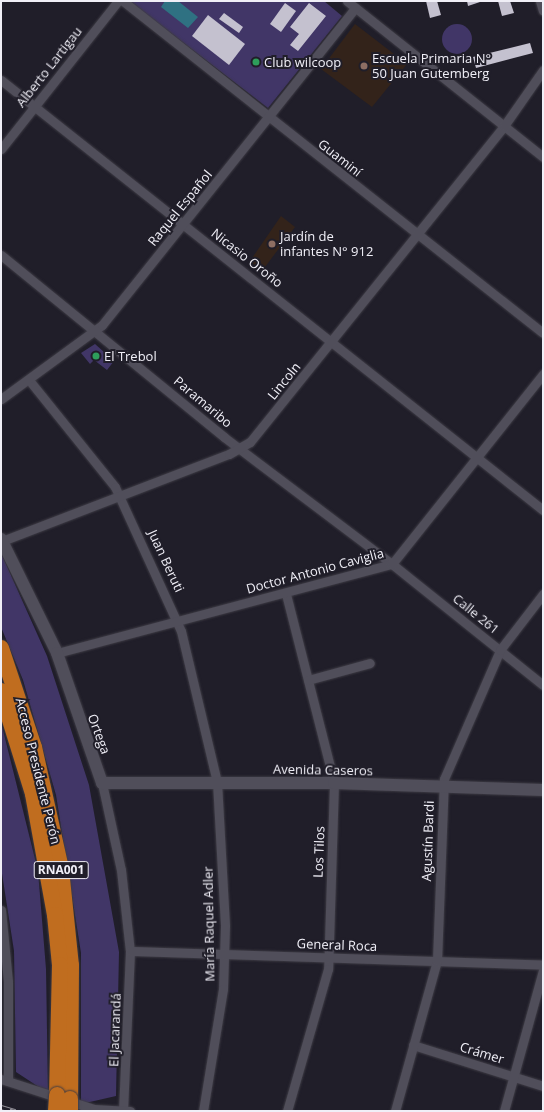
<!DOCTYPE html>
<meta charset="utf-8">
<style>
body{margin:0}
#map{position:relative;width:544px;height:1112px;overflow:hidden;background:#201e29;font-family:"Open Sans",sans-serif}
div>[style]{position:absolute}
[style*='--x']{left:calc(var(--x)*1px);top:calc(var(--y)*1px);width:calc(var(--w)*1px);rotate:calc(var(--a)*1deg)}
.education>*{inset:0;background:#33231a}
.green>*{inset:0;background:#413667}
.round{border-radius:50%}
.water>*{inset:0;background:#2f7182}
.building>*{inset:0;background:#c4c1cf}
.roads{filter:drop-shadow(0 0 1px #3d3b44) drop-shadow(0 0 1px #3d3b44)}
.street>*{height:9px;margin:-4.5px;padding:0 4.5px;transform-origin:4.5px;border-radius:4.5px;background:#504e5a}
.secondary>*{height:12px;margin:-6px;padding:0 6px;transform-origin:6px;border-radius:6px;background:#504e5a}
.highway>*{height:16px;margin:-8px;padding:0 8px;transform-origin:8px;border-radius:8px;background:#c06d1f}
.rail>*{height:4.5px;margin-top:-2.25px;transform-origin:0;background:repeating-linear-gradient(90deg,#201e29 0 9px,#8f8d96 0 18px);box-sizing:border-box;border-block:1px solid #8f8d96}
.bridges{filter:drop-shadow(0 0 1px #3d3b44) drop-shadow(0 0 1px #3d3b44)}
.highway-bridge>*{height:16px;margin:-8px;padding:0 8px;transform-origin:8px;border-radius:8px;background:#c06d1f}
.dots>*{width:11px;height:11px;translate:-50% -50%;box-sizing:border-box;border:2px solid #201e29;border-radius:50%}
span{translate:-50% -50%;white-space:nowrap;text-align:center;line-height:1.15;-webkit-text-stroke:4px #201e29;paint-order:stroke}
.shield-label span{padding:1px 3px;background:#201e29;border:1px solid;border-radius:3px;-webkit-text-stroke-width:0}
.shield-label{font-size:12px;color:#f0eff7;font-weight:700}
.poi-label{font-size:13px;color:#f0eff7}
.left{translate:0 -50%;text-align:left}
.street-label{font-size:13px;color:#f0eff7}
.frame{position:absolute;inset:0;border:2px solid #f0eff7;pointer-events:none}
</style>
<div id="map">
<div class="education">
<i style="clip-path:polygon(355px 24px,407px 64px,372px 107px,321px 69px)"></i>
<i style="clip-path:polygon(281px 216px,295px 227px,262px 271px,250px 261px)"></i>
</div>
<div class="green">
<i style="clip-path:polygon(129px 1px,324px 1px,342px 16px,268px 108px)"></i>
<i class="round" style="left:442px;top:24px;width:30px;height:30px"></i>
<i style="clip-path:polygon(95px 344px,114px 361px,107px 370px,94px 360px,90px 364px,81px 353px)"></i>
<i style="clip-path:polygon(1px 553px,47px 656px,89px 785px,119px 952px,116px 1096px,81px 1104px,81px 953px,56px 795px,23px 680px,1px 627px)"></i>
<i style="clip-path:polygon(1px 722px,38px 871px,46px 969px,48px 1093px,16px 1072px,14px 951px,1px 867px)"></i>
</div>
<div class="water">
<i style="clip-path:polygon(165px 1px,178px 1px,198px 17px,188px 28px,161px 7px)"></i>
</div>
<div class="building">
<i style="clip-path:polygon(426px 1px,437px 1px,441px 15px,430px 18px)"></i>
<i style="clip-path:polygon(467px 1px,480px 1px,480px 2px,468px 6px)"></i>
<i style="clip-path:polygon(498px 1px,510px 1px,514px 13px,502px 16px)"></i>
<i style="clip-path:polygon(285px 3px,296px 11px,281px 32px,270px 24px)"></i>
<i style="clip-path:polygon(309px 3px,326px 16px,298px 51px,290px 45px,299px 34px,290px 27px)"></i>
<i style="clip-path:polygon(224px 13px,243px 27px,239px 33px,219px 19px)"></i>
<i style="clip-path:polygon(208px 15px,245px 44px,229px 65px,192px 36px)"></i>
<i style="clip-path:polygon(530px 43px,533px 53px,476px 68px,473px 57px)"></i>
</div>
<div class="roads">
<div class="street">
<i style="--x:123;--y:1;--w:535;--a:38.33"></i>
<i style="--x:347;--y:1;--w:251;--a:38.5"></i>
<i style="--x:540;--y:1;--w:10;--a:73"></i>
<i style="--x:1;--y:80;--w:692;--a:38.43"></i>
<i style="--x:1;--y:149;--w:189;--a:-51.7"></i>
<i style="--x:1;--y:255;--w:288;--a:39.2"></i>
<i style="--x:224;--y:437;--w:211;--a:37.1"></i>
<i style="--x:392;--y:564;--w:193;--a:38.7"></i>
<i style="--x:29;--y:380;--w:137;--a:51.2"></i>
<i style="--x:115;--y:487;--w:158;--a:65.4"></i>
<i style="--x:181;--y:631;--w:155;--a:76.6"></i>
<i style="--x:217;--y:782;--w:144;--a:86.8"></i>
<i style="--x:225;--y:926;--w:63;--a:91.8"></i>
<i style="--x:223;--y:989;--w:124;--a:99.3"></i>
<i style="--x:1;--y:399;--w:125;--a:-36.2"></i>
<i style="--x:102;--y:325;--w:406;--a:-51.4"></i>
<i style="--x:2;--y:541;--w:243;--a:-21"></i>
<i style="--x:229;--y:454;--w:24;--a:-30"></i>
<i style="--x:250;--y:442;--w:405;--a:-51.2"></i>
<i style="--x:504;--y:126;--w:68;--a:-55.1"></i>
<i style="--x:286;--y:594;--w:195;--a:75.7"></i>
<i style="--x:334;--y:783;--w:186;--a:91.8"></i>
<i style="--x:328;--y:969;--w:148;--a:106.1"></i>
<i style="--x:57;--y:653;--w:347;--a:-14.9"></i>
<i style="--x:392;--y:564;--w:243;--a:-51.5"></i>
<i style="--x:308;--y:680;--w:64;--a:-15.3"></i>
<i style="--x:102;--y:783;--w:89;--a:77.7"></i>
<i style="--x:121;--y:870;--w:81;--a:83.7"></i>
<i style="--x:130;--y:951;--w:158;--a:92.5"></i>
<i style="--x:1;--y:910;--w:72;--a:84.4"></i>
<i style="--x:8;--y:982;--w:99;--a:90"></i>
<i style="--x:130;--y:951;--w:413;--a:1.9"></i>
<i style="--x:413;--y:1045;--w:136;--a:17.5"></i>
<i style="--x:1;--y:1079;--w:98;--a:17.9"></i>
<i style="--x:94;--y:1109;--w:36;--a:3"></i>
<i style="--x:395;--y:1111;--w:156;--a:-74.4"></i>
<i style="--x:437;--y:961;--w:182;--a:-87.8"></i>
<i style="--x:444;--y:779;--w:141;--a:-66.5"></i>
<i style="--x:500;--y:650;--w:71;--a:-52.5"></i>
<i style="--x:504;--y:1111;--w:146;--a:-74.5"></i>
</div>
<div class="secondary">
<i style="--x:1;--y:539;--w:127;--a:63.8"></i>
<i style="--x:57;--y:653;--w:138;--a:70.9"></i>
<i style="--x:102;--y:783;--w:232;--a:0"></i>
<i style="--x:334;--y:783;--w:209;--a:1.9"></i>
</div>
<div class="highway">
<i style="--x:1;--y:648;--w:104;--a:71.6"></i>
<i style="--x:34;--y:747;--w:125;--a:77.5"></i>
<i style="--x:61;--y:869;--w:97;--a:84.1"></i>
<i style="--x:71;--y:965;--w:134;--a:90.4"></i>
<i style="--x:1;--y:691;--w:108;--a:72.7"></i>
<i style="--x:33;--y:794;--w:123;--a:79.7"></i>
<i style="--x:55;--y:915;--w:50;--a:84.3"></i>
<i style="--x:60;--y:965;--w:130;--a:91.3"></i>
</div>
</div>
<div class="rail">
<i style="--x:1;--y:1107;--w:15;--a:16"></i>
</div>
<div class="bridges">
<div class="highway-bridge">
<i style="--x:56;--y:1111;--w:16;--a:-86"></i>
<i style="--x:70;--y:1111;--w:12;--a:-90"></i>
</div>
</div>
<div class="dots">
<i style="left:256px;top:62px;background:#2e9e5b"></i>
<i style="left:364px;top:66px;background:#8d6e63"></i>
<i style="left:272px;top:244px;background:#8d6e63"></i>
<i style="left:96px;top:356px;background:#2e9e5b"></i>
</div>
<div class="shield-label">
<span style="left:61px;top:870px">RNA001</span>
</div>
<div class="poi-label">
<span class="left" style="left:372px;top:66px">Escuela Primaria N°<br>50 Juan Gutemberg</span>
<span class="left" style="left:264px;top:62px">Club wilcoop</span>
<span class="left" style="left:280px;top:244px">Jardín de<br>infantes N° 912</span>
<span class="left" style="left:104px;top:356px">El Trebol</span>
</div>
<div class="street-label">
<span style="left:49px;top:67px;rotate:-52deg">Alberto Lartigau</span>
<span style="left:340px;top:158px;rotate:38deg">Guaminí</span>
<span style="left:180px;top:208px;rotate:-51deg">Raquel Español</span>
<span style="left:247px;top:258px;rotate:38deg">Nicasio Oroño</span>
<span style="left:284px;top:381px;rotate:-51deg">Lincoln</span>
<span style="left:203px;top:402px;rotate:40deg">Paramaribo</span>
<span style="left:166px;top:561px;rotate:65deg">Juan Beruti</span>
<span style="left:315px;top:571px;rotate:-15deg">Doctor Antonio Caviglia</span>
<span style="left:476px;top:614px;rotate:39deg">Calle 261</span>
<span style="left:99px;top:734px;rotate:70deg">Ortega</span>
<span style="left:323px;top:770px;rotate:1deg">Avenida Caseros</span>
<span style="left:38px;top:771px;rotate:76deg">Acceso Presidente Perón</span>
<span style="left:428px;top:841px;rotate:-88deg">Agustín Bardi</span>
<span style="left:319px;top:852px;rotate:-88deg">Los Tilos</span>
<span style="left:209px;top:924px;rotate:-91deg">María Raquel Adler</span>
<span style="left:337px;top:945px;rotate:2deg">General Roca</span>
<span style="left:115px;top:1030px;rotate:-88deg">El Jacarandá</span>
<span style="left:482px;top:1053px;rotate:17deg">Crámer</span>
</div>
<div class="frame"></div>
</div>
